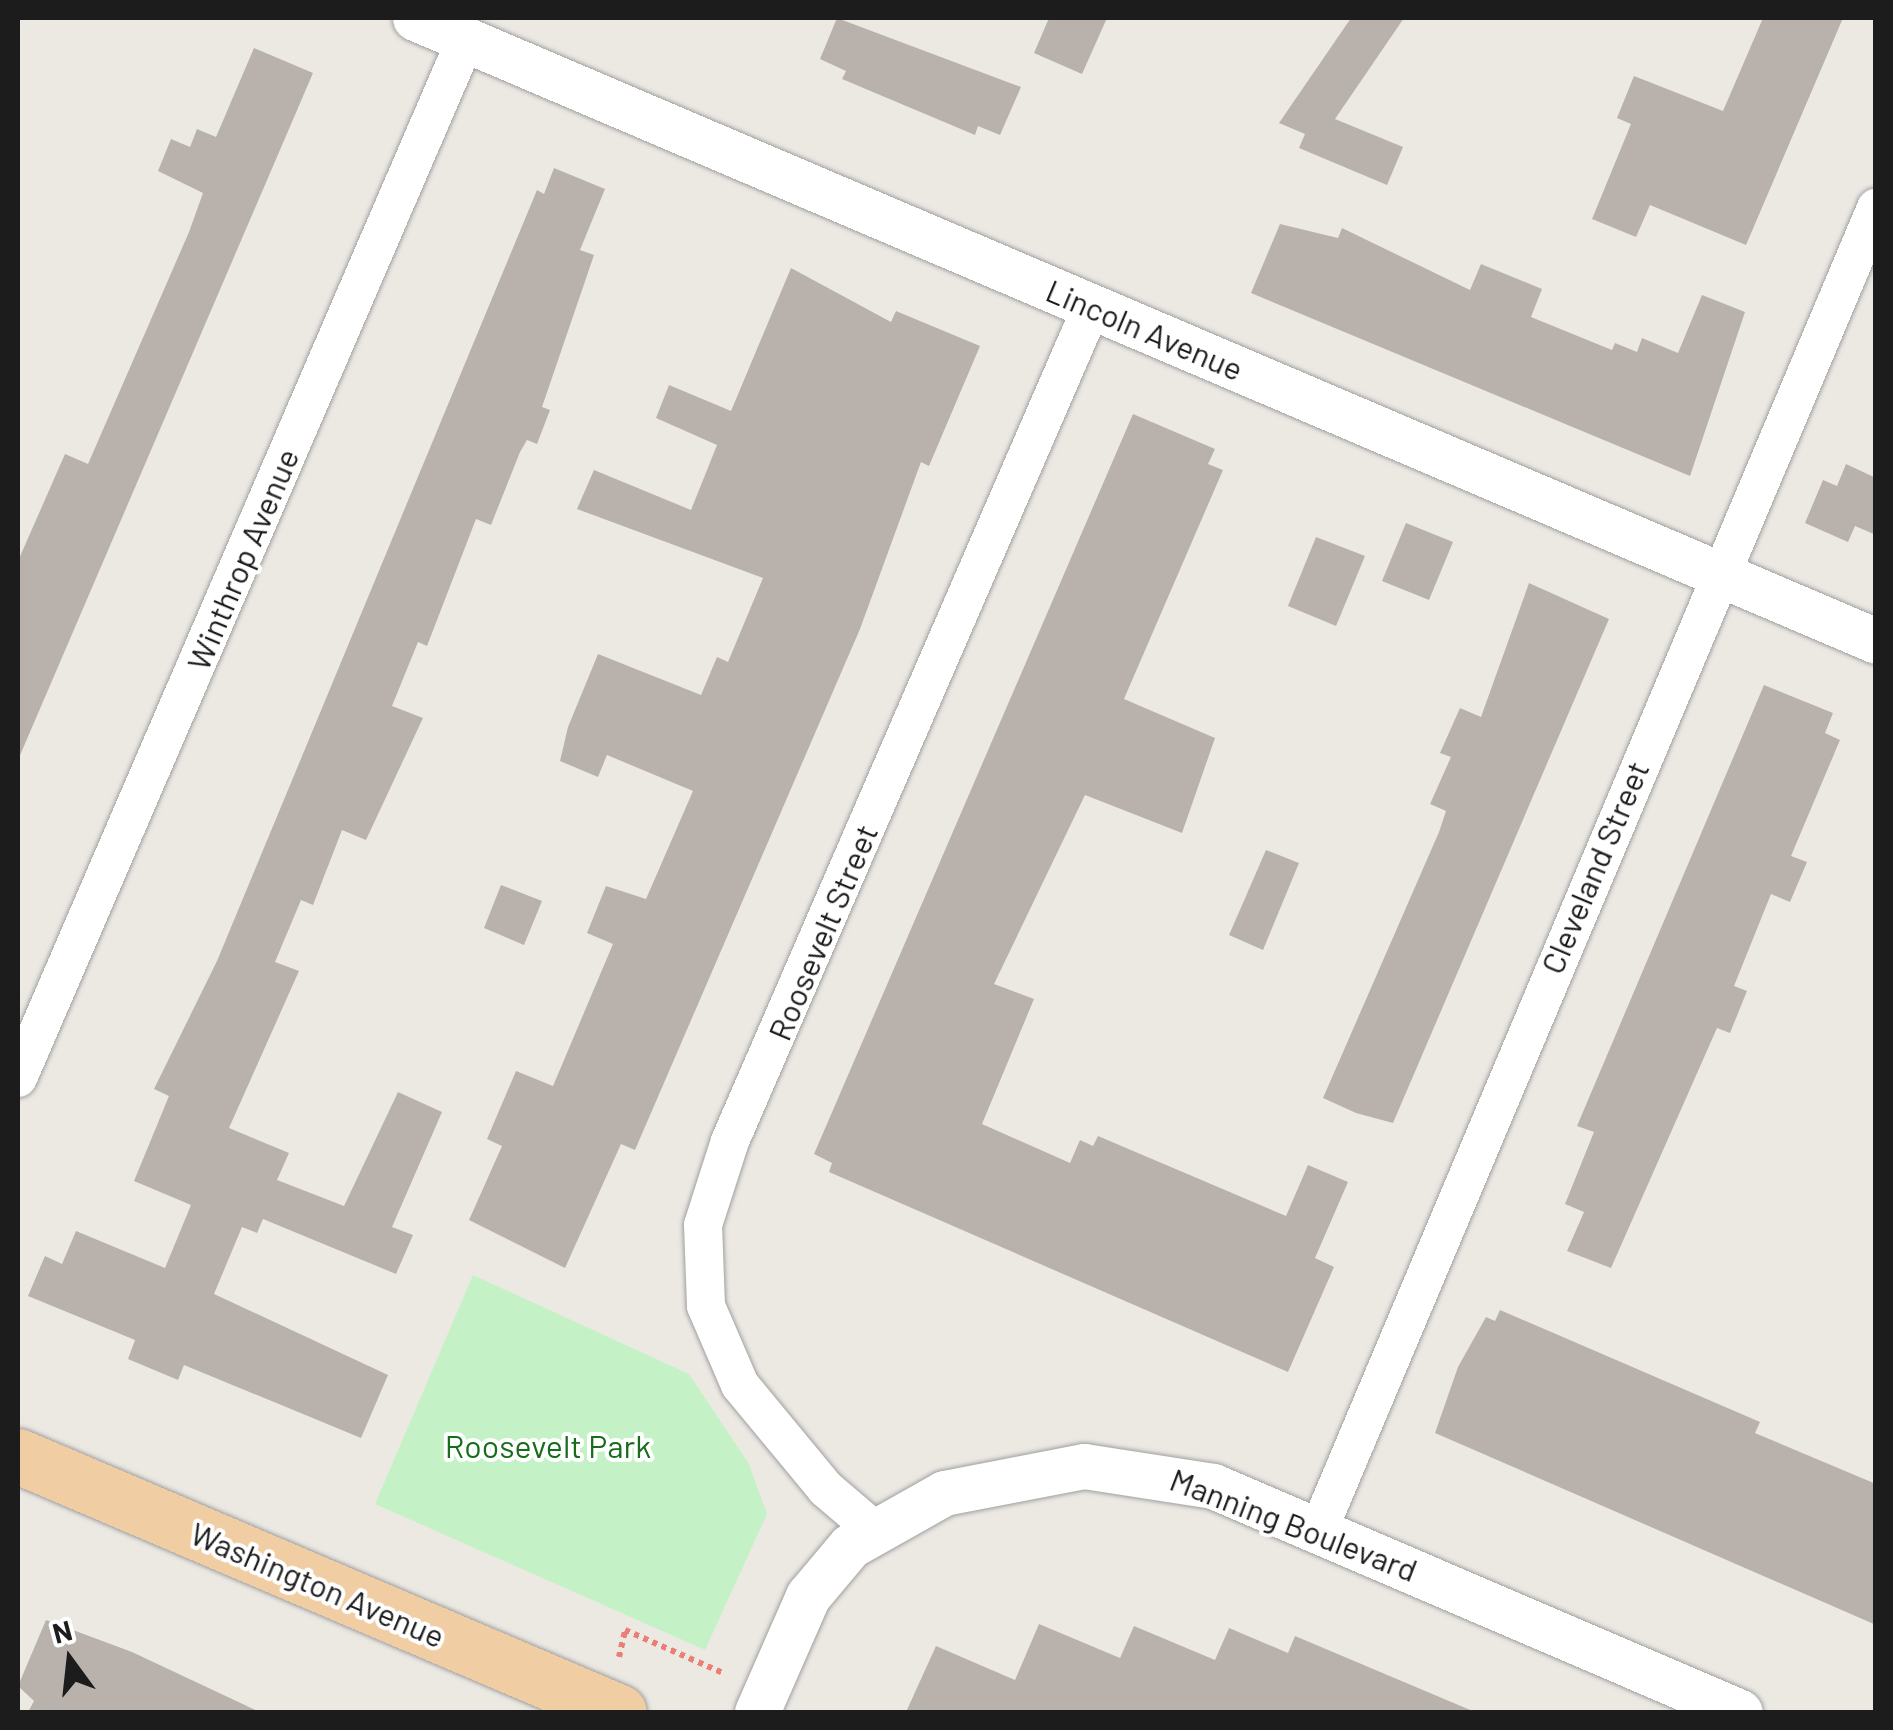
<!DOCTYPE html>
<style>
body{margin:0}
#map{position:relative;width:1893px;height:1730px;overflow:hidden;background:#ece9e3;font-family:Barlow,sans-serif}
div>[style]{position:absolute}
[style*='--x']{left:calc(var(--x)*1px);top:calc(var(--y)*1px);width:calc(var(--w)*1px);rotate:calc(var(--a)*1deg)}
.park>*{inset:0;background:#c4f2c6}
.building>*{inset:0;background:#b9b2ac}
.path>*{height:6px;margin-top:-3px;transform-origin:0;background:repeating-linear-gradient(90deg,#e97f77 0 5px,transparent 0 10px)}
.roads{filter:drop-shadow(0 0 2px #a0a0a0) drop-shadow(0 0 2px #a0a0a0)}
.minor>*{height:38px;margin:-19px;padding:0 19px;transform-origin:19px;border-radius:19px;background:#fff}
.tertiary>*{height:45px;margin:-22.5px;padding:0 22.5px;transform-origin:22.5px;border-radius:22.5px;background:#fff}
.primary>*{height:55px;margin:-27.5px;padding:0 27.5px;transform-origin:27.5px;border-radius:27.5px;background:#f1cda3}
span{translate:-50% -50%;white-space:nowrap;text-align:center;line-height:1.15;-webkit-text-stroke:8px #fff;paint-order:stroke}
.street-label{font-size:32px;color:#1c1c1c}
.park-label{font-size:32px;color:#176d1b}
.frame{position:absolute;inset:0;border:20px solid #1c1c1c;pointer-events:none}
.north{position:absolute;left:20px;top:1610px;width:100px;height:100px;-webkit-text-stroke:8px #fff;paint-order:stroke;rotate:345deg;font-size:28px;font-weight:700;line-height:40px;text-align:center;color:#1c1c1c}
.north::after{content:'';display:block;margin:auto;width:35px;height:45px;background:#1c1c1c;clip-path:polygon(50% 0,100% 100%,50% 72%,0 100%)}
</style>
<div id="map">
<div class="park">
<i style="clip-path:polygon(473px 1275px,689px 1374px,749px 1464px,767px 1514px,705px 1650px,375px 1504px)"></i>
</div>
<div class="building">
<i style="clip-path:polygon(837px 18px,1021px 87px,1000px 135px,978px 126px,975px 135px,842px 79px,846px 71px,820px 59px)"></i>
<i style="clip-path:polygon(1049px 18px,1107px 18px,1082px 74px,1034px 53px)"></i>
<i style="clip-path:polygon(1351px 18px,1404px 18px,1335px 119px,1403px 147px,1387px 185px,1299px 148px,1305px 134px,1279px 123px)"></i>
<i style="clip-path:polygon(1763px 18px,1843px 18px,1746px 245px,1650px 205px,1636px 237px,1592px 219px,1631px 124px,1617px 118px,1634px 76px,1723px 111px)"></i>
<i style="clip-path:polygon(254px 48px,313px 73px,18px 760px,18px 561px,65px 454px,88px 464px,189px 232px,203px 193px,158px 171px,171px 139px,190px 147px,197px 129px,216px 137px)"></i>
<i style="clip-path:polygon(554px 168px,605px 189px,580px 250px,594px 255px,542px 407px,550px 410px,537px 444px,527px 440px,520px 452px,491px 525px,476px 519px,427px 646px,418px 642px,392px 706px,423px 718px,366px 840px,342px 830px,313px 905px,301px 900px,275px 962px,299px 971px,229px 1128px,289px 1153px,277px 1180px,344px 1206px,398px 1092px,442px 1112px,392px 1227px,413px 1235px,396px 1274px,263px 1219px,257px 1233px,242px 1227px,214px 1294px,388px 1375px,361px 1438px,184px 1365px,178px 1380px,128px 1359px,135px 1340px,28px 1296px,45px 1256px,62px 1264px,76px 1231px,165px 1268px,191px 1205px,134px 1181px,169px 1096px,154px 1089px,217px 961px,537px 190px,544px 194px)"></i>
<i style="clip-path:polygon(1280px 224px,1338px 238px,1342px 228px,1470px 290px,1481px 264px,1542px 289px,1531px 317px,1612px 350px,1615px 343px,1637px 352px,1642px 338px,1678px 353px,1702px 295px,1745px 312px,1690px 476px,1251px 293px)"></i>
<i style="clip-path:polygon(791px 268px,891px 322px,896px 311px,980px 346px,929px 466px,921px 462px,860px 629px,635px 1150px,621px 1144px,565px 1268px,469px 1220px,502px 1146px,487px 1139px,516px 1071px,553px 1086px,613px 944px,587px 933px,606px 886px,646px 899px,693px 791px,607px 755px,598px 777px,560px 761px,568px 727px,598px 654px,701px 695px,717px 657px,728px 662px,763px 578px,577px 509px,594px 470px,691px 510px,717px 445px,656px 418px,669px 385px,731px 411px)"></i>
<i style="clip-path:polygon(1133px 414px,1215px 449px,1208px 464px,1223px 470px,1124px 699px,1215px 738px,1182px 833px,1085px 795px,994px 984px,1034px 999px,982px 1124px,1070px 1163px,1080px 1140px,1093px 1146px,1098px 1136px,1286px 1216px,1308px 1165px,1348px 1182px,1315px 1258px,1334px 1267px,1288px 1372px,829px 1172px,832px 1163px,814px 1154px)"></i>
<i style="clip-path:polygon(1846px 464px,1876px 478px,1876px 535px,1855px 526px,1848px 542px,1805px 523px,1823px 480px,1837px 486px)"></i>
<i style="clip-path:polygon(1406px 523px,1453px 542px,1429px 600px,1382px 581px)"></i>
<i style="clip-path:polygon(1316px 537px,1365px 556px,1336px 626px,1288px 606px)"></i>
<i style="clip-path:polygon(1529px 583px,1609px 619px,1393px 1123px,1356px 1113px,1323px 1098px,1439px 832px,1446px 811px,1430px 804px,1451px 757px,1440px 753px,1460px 708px,1481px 717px)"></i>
<i style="clip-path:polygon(1764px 685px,1833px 713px,1825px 733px,1840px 740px,1791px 856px,1807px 862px,1790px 902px,1771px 894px,1734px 986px,1747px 991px,1730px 1033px,1717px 1028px,1611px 1268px,1567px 1251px,1584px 1212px,1565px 1204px,1594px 1132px,1577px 1126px)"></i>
<i style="clip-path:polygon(1266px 850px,1299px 863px,1263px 950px,1229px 935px)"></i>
<i style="clip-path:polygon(501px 885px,542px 901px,524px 945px,484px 928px)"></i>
<i style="clip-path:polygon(1500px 1310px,1760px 1422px,1755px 1433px,1876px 1484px,1876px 1625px,1435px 1433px,1458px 1367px,1486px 1317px,1495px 1321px)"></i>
<i style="clip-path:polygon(46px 1620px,132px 1652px,260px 1712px,28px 1712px,34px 1701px,18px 1686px)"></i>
<i style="clip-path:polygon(1039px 1624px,1120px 1658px,1134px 1626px,1215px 1660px,1229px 1628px,1288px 1653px,1295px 1636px,1475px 1712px,906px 1712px,936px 1646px,1015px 1680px)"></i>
</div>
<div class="path">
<i style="--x:619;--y:1657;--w:28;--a:-77"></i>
<i style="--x:625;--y:1630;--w:109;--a:23.7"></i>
</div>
<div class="roads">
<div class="minor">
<i style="--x:18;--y:1078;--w:1131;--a:-66.68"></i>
<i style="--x:873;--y:1529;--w:62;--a:-139.6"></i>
<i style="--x:826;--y:1489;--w:135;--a:-129.6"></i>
<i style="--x:740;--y:1385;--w:86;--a:-113.3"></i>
<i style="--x:706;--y:1306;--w:81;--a:-92.1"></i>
<i style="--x:703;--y:1225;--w:88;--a:-72.2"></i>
<i style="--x:730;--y:1141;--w:910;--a:-66.56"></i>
<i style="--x:1319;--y:1529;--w:1434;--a:-67.14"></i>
</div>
<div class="tertiary">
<i style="--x:415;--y:18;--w:1588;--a:23.09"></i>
<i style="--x:757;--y:1712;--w:127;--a:-66.3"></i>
<i style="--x:808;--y:1596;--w:65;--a:-50"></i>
<i style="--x:850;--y:1546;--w:108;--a:-29.4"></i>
<i style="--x:944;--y:1493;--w:143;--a:-10.9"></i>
<i style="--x:1084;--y:1466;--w:131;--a:8.8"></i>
<i style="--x:1213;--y:1486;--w:573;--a:23.21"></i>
</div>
<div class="primary">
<i style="--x:18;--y:1456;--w:653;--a:23.07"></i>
</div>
</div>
<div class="street-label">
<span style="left:1145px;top:329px;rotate:23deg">Lincoln Avenue</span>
<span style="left:242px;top:559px;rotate:-67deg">Winthrop Avenue</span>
<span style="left:1594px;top:867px;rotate:-67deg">Cleveland Street</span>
<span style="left:822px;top:932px;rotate:-67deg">Roosevelt Street</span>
<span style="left:1294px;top:1524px;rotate:21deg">Manning Boulevard</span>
<span style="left:318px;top:1584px;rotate:23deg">Washington Avenue</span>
</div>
<div class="park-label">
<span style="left:548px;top:1445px">Roosevelt Park</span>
</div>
<div class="frame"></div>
<div class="north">N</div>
</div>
